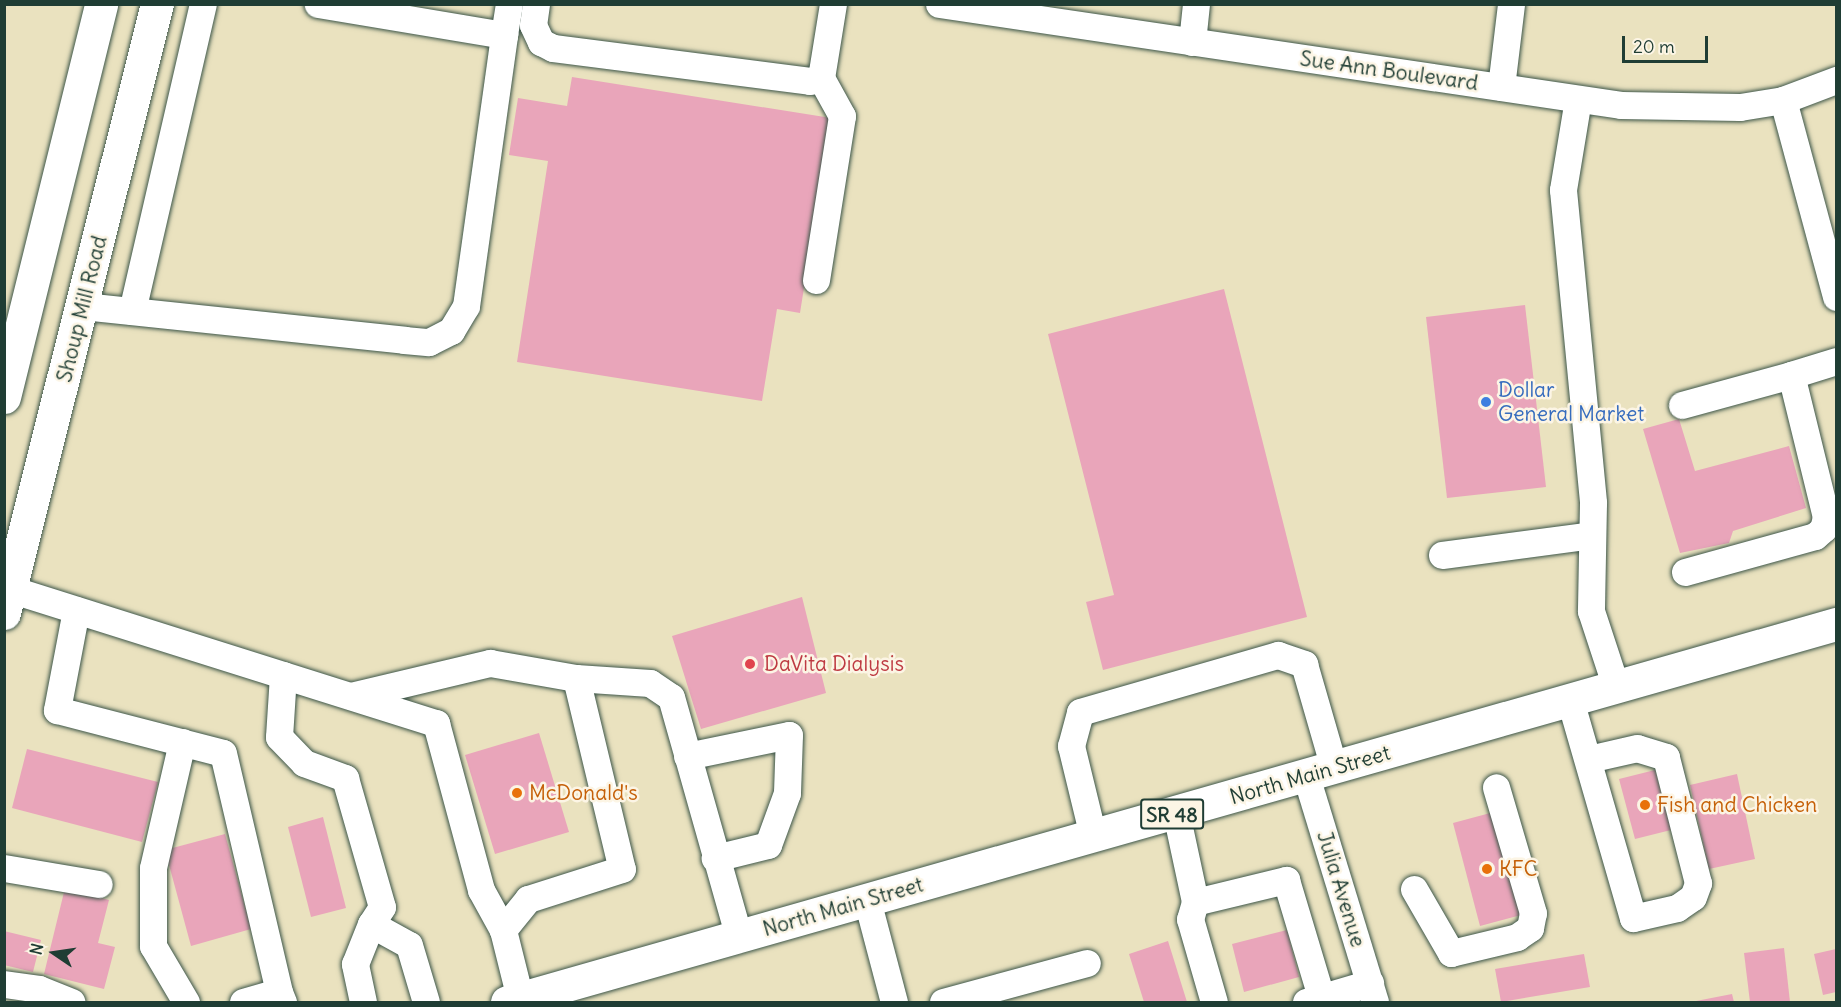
<!DOCTYPE html>
<style>
body{margin:0}
#map{position:relative;width:1841px;height:1007px;overflow:hidden;background:#eae2bf;font-family:Delius,sans-serif}
div>[style]{position:absolute}
[style*='--x']{left:calc(var(--x)*1px);top:calc(var(--y)*1px);width:calc(var(--w)*1px);rotate:calc(var(--a)*1deg)}
.building>*{inset:0;background:#e9a5ba}
.roads{filter:drop-shadow(0 0 2px #3d5649) drop-shadow(0 0 2px #3d5649)}
.minor>*{height:27px;margin:-13.5px;padding:0 13.5px;transform-origin:13.5px;border-radius:13.5px;background:#fff}
.major>*{height:33px;margin:-16.5px;padding:0 16.5px;transform-origin:16.5px;border-radius:16.5px;background:#fff}
.dots>*{width:16px;height:16px;translate:-50% -50%;box-sizing:border-box;border:3px solid #fcf5e5;border-radius:50%}
span{translate:-50% -50%;white-space:nowrap;text-align:center;line-height:1.15;-webkit-text-stroke:5px #fcf5e5;paint-order:stroke}
.shield-label span{padding:2px 4px;background:#fcf5e5;border:2px solid;border-radius:4px;-webkit-text-stroke-width:0}
.shield-label{font-size:20px;color:#1f3d34;font-weight:700}
.street-label{font-size:21px;color:#1f3d34}
.shop-label{font-size:21px;color:#366cbe}
.left{translate:0 -50%;text-align:left}
.health-label{font-size:21px;color:#be3a42}
.food-label{font-size:21px;color:#c56008}
.frame{position:absolute;inset:0;border:6px solid #1f3d34;pointer-events:none}
.north{position:absolute;left:24px;top:923px;width:60px;height:60px;-webkit-text-stroke:4px #fcf5e5;paint-order:stroke;rotate:283deg;font-size:16px;font-weight:700;line-height:24px;text-align:center;color:#1f3d34}
.north::after{content:'';display:block;margin:auto;width:21px;height:27px;background:#1f3d34;clip-path:polygon(50% 0,100% 100%,50% 72%,0 100%)}
.scale{position:absolute;left:1622px;top:36px;width:86px;height:27px;box-sizing:border-box;border:3px solid #1f3d34;border-top:0;padding-left:8px;font-size:18px;line-height:21px;white-space:nowrap;color:#1f3d34;-webkit-text-stroke:4px #fcf5e5;paint-order:stroke}
</style>
<div id="map">
<div class="building">
<i style="clip-path:polygon(572px 77px,831px 118px,800px 313px,777px 309px,762px 401px,517px 362px,548px 161px,509px 155px,518px 98px,567px 106px)"></i>
<i style="clip-path:polygon(1224px 289px,1307px 617px,1103px 670px,1086px 602px,1114px 595px,1048px 334px)"></i>
<i style="clip-path:polygon(1525px 305px,1546px 487px,1447px 498px,1426px 317px)"></i>
<i style="clip-path:polygon(1679px 419px,1695px 471px,1789px 446px,1806px 508px,1733px 531px,1729px 543px,1680px 553px,1643px 429px)"></i>
<i style="clip-path:polygon(802px 597px,826px 693px,701px 729px,672px 636px)"></i>
<i style="clip-path:polygon(539px 733px,569px 832px,495px 854px,465px 755px)"></i>
<i style="clip-path:polygon(27px 749px,158px 782px,142px 842px,12px 808px)"></i>
<i style="clip-path:polygon(1655px 770px,1671px 830px,1635px 839px,1619px 779px)"></i>
<i style="clip-path:polygon(1737px 774px,1755px 859px,1709px 869px,1690px 785px)"></i>
<i style="clip-path:polygon(1494px 812px,1521px 915px,1480px 926px,1453px 823px)"></i>
<i style="clip-path:polygon(323px 817px,346px 908px,311px 917px,288px 827px)"></i>
<i style="clip-path:polygon(225px 834px,251px 929px,191px 946px,165px 850px)"></i>
<i style="clip-path:polygon(65px 888px,109px 900px,98px 943px,115px 947px,104px 989px,44px 974px)"></i>
<i style="clip-path:polygon(1287px 930px,1299px 977px,1244px 992px,1232px 944px)"></i>
<i style="clip-path:polygon(4px 931px,41px 940px,33px 972px,4px 965px)"></i>
<i style="clip-path:polygon(1168px 941px,1187px 1002px,1144px 1002px,1129px 954px)"></i>
<i style="clip-path:polygon(1784px 948px,1790px 1002px,1750px 1002px,1744px 953px)"></i>
<i style="clip-path:polygon(1836px 949px,1836px 992px,1823px 995px,1814px 954px)"></i>
<i style="clip-path:polygon(1584px 954px,1590px 987px,1501px 1002px,1495px 969px)"></i>
<i style="clip-path:polygon(1732px 994px,1734px 1002px,1696px 1002px,1696px 1001px)"></i>
</div>
<div class="roads">
<div class="minor">
<i style="--x:536;--y:4;--w:21;--a:98"></i>
<i style="--x:533;--y:25;--w:19;--a:65"></i>
<i style="--x:541;--y:42;--w:13;--a:27"></i>
<i style="--x:553;--y:48;--w:259;--a:7.3"></i>
<i style="--x:810;--y:81;--w:11;--a:-15"></i>
<i style="--x:821;--y:78;--w:75;--a:-80.8"></i>
<i style="--x:939;--y:4;--w:689;--a:8.42"></i>
<i style="--x:1621;--y:105;--w:119;--a:1"></i>
<i style="--x:1740;--y:107;--w:44;--a:-9.2"></i>
<i style="--x:1783;--y:100;--w:57;--a:-20.7"></i>
<i style="--x:504;--y:35;--w:31;--a:-81"></i>
<i style="--x:1192;--y:42;--w:38;--a:-84"></i>
<i style="--x:1501;--y:87;--w:84;--a:-83.1"></i>
<i style="--x:1578;--y:99;--w:92;--a:99.4"></i>
<i style="--x:1563;--y:190;--w:314;--a:84.5"></i>
<i style="--x:1593;--y:503;--w:108;--a:91.1"></i>
<i style="--x:1591;--y:611;--w:80;--a:71.8"></i>
<i style="--x:1783;--y:100;--w:204;--a:74.9"></i>
<i style="--x:816;--y:280;--w:166;--a:-81"></i>
<i style="--x:842;--y:116;--w:43;--a:-118.9"></i>
<i style="--x:83;--y:306;--w:323;--a:6"></i>
<i style="--x:404;--y:340;--w:25;--a:5"></i>
<i style="--x:429;--y:342;--w:25;--a:-27"></i>
<i style="--x:451;--y:331;--w:29;--a:-59"></i>
<i style="--x:466;--y:306;--w:274;--a:-82"></i>
<i style="--x:504;--y:35;--w:189;--a:-170.5"></i>
<i style="--x:132;--y:311;--w:315;--a:-77"></i>
<i style="--x:1682;--y:405;--w:113;--a:-15.4"></i>
<i style="--x:1442;--y:555;--w:151;--a:-7.6"></i>
<i style="--x:1685;--y:572;--w:135;--a:-15.5"></i>
<i style="--x:1815;--y:536;--w:11;--a:-41"></i>
<i style="--x:1823;--y:529;--w:12;--a:-76"></i>
<i style="--x:1826;--y:517;--w:146;--a:-103.8"></i>
<i style="--x:1791;--y:375;--w:47;--a:-17.3"></i>
<i style="--x:10;--y:589;--w:447;--a:17.5"></i>
<i style="--x:436;--y:723;--w:173;--a:74.9"></i>
<i style="--x:481;--y:890;--w:46;--a:61.2"></i>
<i style="--x:503;--y:930;--w:74;--a:76"></i>
<i style="--x:76;--y:610;--w:102;--a:100.8"></i>
<i style="--x:57;--y:710;--w:171;--a:14.5"></i>
<i style="--x:223;--y:753;--w:245;--a:76.8"></i>
<i style="--x:283;--y:675;--w:62;--a:93.7"></i>
<i style="--x:279;--y:737;--w:36;--a:46"></i>
<i style="--x:304;--y:763;--w:44;--a:20.1"></i>
<i style="--x:345;--y:778;--w:134;--a:74"></i>
<i style="--x:382;--y:907;--w:20;--a:123"></i>
<i style="--x:576;--y:678;--w:74;--a:3.9"></i>
<i style="--x:650;--y:683;--w:25;--a:34"></i>
<i style="--x:671;--y:697;--w:250;--a:74.2"></i>
<i style="--x:351;--y:696;--w:143;--a:-13.4"></i>
<i style="--x:490;--y:663;--w:87;--a:9.9"></i>
<i style="--x:576;--y:678;--w:196;--a:76.5"></i>
<i style="--x:622;--y:869;--w:99;--a:162.3"></i>
<i style="--x:528;--y:899;--w:40;--a:129"></i>
<i style="--x:1570;--y:700;--w:227;--a:73.9"></i>
<i style="--x:1633;--y:918;--w:45;--a:-12.8"></i>
<i style="--x:1677;--y:908;--w:19;--a:-35"></i>
<i style="--x:1693;--y:897;--w:15;--a:-70"></i>
<i style="--x:1698;--y:883;--w:130;--a:-104.3"></i>
<i style="--x:1666;--y:757;--w:30;--a:-163"></i>
<i style="--x:1637;--y:748;--w:49;--a:167.1"></i>
<i style="--x:182;--y:742;--w:129;--a:103"></i>
<i style="--x:153;--y:868;--w:78;--a:90"></i>
<i style="--x:153;--y:946;--w:65;--a:59.5"></i>
<i style="--x:687;--y:756;--w:104;--a:-11.6"></i>
<i style="--x:789;--y:735;--w:58;--a:92"></i>
<i style="--x:787;--y:793;--w:55;--a:110.1"></i>
<i style="--x:768;--y:845;--w:55;--a:166.2"></i>
<i style="--x:1306;--y:776;--w:236;--a:73"></i>
<i style="--x:1176;--y:813;--w:91;--a:77.9"></i>
<i style="--x:1195;--y:902;--w:18;--a:106"></i>
<i style="--x:1190;--y:919;--w:86;--a:73.9"></i>
<i style="--x:1093;--y:836;--w:93;--a:-103.7"></i>
<i style="--x:1071;--y:746;--w:35;--a:-75"></i>
<i style="--x:1080;--y:712;--w:206;--a:-16.1"></i>
<i style="--x:1278;--y:655;--w:28;--a:19"></i>
<i style="--x:1304;--y:664;--w:108;--a:73.9"></i>
<i style="--x:4;--y:868;--w:96;--a:9.6"></i>
<i style="--x:1414;--y:889;--w:74;--a:60"></i>
<i style="--x:1451;--y:953;--w:68;--a:-13.6"></i>
<i style="--x:1517;--y:937;--w:16;--a:-35"></i>
<i style="--x:1530;--y:928;--w:15;--a:-79"></i>
<i style="--x:1533;--y:913;--w:131;--a:-106.4"></i>
<i style="--x:867;--y:900;--w:106;--a:75.2"></i>
<i style="--x:1195;--y:902;--w:94;--a:-13.6"></i>
<i style="--x:1286;--y:880;--w:122;--a:73.3"></i>
<i style="--x:4;--y:984;--w:35;--a:8"></i>
<i style="--x:39;--y:989;--w:35;--a:22"></i>
<i style="--x:243;--y:1002;--w:37;--a:-16"></i>
<i style="--x:279;--y:992;--w:11;--a:68"></i>
<i style="--x:363;--y:1002;--w:39;--a:-102"></i>
<i style="--x:355;--y:964;--w:43;--a:-68.2"></i>
<i style="--x:371;--y:924;--w:43;--a:28.9"></i>
<i style="--x:409;--y:945;--w:59;--a:73.4"></i>
<i style="--x:943;--y:1002;--w:149;--a:-15.2"></i>
<i style="--x:1306;--y:1002;--w:67;--a:-16.5"></i>
</div>
<div class="major">
<i style="--x:4;--y:397;--w:405;--a:-76.1"></i>
<i style="--x:4;--y:613;--w:628;--a:-75.9"></i>
<i style="--x:507;--y:1002;--w:1382;--a:-15.88"></i>
</div>
</div>
<div class="dots">
<i style="left:1486px;top:402px;background:#3f7fe0"></i>
<i style="left:750px;top:664px;background:#e0444e"></i>
<i style="left:517px;top:793px;background:#e8710a"></i>
<i style="left:1645px;top:805px;background:#e8710a"></i>
<i style="left:1487px;top:869px;background:#e8710a"></i>
</div>
<div class="shield-label">
<span style="left:1172px;top:814px">SR 48</span>
</div>
<div class="street-label">
<span style="left:1389px;top:71px;rotate:8deg">Sue Ann Boulevard</span>
<span style="left:82px;top:309px;rotate:-76deg">Shoup Mill Road</span>
<span style="left:1310px;top:775px;rotate:-16deg">North Main Street</span>
<span style="left:1341px;top:889px;rotate:73deg">Julia Avenue</span>
<span style="left:843px;top:907px;rotate:-16deg">North Main Street</span>
</div>
<div class="shop-label">
<span class="left" style="left:1498px;top:402px">Dollar<br>General Market</span>
</div>
<div class="health-label">
<span class="left" style="left:764px;top:664px">DaVita Dialysis</span>
</div>
<div class="food-label">
<span class="left" style="left:529px;top:793px">McDonald's</span>
<span class="left" style="left:1657px;top:805px">Fish and Chicken</span>
<span class="left" style="left:1499px;top:869px">KFC</span>
</div>
<div class="frame"></div>
<div class="north">N</div>
<div class="scale">20 m</div>
</div>
